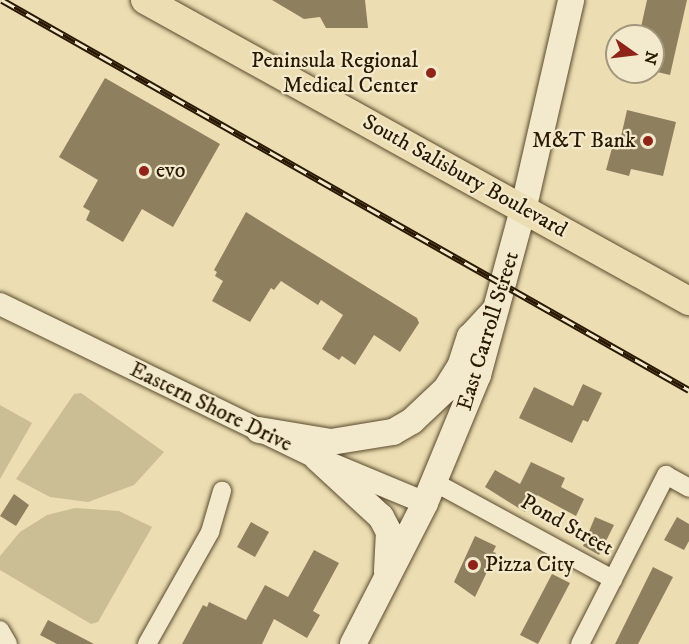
<!DOCTYPE html>
<style>
body{margin:0}
#map{position:relative;width:689px;height:644px;overflow:hidden;background:#ecdeb2;font-family:"IM FELL DW Pica",serif}
div>[style]{position:absolute}
[style*='--x']{left:calc(var(--x)*1px);top:calc(var(--y)*1px);width:calc(var(--w)*1px);rotate:calc(var(--a)*1deg)}
.green>*{inset:0;background:#cbbd94}
.building>*{inset:0;background:#8e7f5e}
.roads{filter:drop-shadow(0 0 2px #5a4a2e) drop-shadow(0 0 2px #5a4a2e)}
.minor>*{height:18px;margin:-9px;padding:0 9px;transform-origin:9px;border-radius:9px;background:#f3eacd}
.tertiary>*{height:22px;margin:-11px;padding:0 11px;transform-origin:11px;border-radius:11px;background:#f3eacd}
.secondary>*{height:26px;margin:-13px;padding:0 13px;transform-origin:13px;border-radius:13px;background:#f3eacd}
.primary>*{height:28px;margin:-14px;padding:0 14px;transform-origin:14px;border-radius:14px;background:#ecdeb2}
.rail>*{height:7px;margin-top:-3.5px;transform-origin:0;background:repeating-linear-gradient(90deg,#f3eacd 0 14px,#291902 0 28px);box-sizing:border-box;border-block:2px solid #291902}
.dots>*{width:16px;height:16px;translate:-50% -50%;box-sizing:border-box;border:3px solid #f3eacd;border-radius:50%}
span{translate:-50% -50%;white-space:nowrap;text-align:center;line-height:1.15;-webkit-text-stroke:4.5px #f3eacd;paint-order:stroke}
.poi-label{font-size:22px;color:#291902}
.right{translate:-100% -50%;text-align:right}
.left{translate:0 -50%;text-align:left}
.street-label{font-size:22px;color:#291902}
.north{position:absolute;left:605px;top:24px;width:60px;height:60px;box-sizing:border-box;background:#f3eacd;border:2px solid #a2967c;border-radius:50%;rotate:104deg;font-size:16px;font-weight:700;line-height:24px;text-align:center;color:#291902}
.north::after{content:'';display:block;margin:auto;width:21px;height:27px;background:#8f2418;clip-path:polygon(50% 0,100% 100%,50% 72%,0 100%)}
</style>
<div id="map">
<div class="green">
<i style="clip-path:polygon(81px 393px,164px 452px,134px 485px,88px 502px,50px 497px,16px 479px,74px 394px)"></i>
<i style="clip-path:polygon(0 405px,32px 423px,0 479px)"></i>
<i style="clip-path:polygon(75px 508px,119px 511px,152px 527px,98px 622px,91px 624px,0 570px,0 556px,20px 532px,47px 515px)"></i>
</div>
<div class="building">
<i style="clip-path:polygon(272px 0,365px 0,368px 28px,326px 28px,320px 17px,304px 19px)"></i>
<i style="clip-path:polygon(647px 0,687px 0,670px 75px,653px 71px,653px 36px,639px 36px)"></i>
<i style="clip-path:polygon(105px 78px,220px 144px,173px 227px,142px 209px,123px 242px,86px 220px,90px 211px,83px 207px,98px 180px,59px 157px)"></i>
<i style="clip-path:polygon(627px 110px,676px 122px,663px 176px,631px 169px,629px 176px,606px 170px,612px 148px,618px 150px)"></i>
<i style="clip-path:polygon(246px 212px,417px 318px,419px 323px,400px 352px,374px 335px,355px 365px,342px 356px,339px 360px,322px 349px,343px 315px,321px 300px,318px 305px,281px 281px,274px 290px,271px 288px,250px 322px,212px 301px,223px 281px,215px 276px,217px 272px,214px 270px)"></i>
<i style="clip-path:polygon(583px 384px,602px 393px,588px 422px,583px 420px,572px 443px,519px 418px,534px 387px,573px 406px)"></i>
<i style="clip-path:polygon(531px 462px,565px 478px,561px 487px,584px 499px,576px 516px,537px 495px,525px 512px,485px 487px,495px 470px,520px 484px)"></i>
<i style="clip-path:polygon(14px 494px,29px 505px,16px 526px,0 516px)"></i>
<i style="clip-path:polygon(595px 517px,614px 525px,599px 555px,583px 546px)"></i>
<i style="clip-path:polygon(677px 517px,689px 524px,689px 541px,684px 550px,664px 540px)"></i>
<i style="clip-path:polygon(251px 522px,269px 532px,255px 557px,237px 547px)"></i>
<i style="clip-path:polygon(475px 536px,496px 546px,493px 552px,496px 553px,475px 597px,454px 582px)"></i>
<i style="clip-path:polygon(314px 550px,339px 563px,313px 611px,320px 615px,307px 638px,274px 619px,262px 644px,182px 644px,203px 605px,207px 607px,209px 602px,246px 620px,265px 585px,288px 597px)"></i>
<i style="clip-path:polygon(653px 567px,673px 577px,660px 602px,638px 644px,615px 644px)"></i>
<i style="clip-path:polygon(552px 574px,570px 583px,538px 644px,520px 635px)"></i>
<i style="clip-path:polygon(48px 620px,94px 644px,57px 644px,40px 635px)"></i>
</div>
<div class="roads">
<div class="minor">
<i style="--x:434;--y:482;--w:204;--a:28.5"></i>
<i style="--x:0;--y:630;--w:16;--a:60"></i>
<i style="--x:147;--y:644;--w:129;--a:-60.6"></i>
<i style="--x:210;--y:532;--w:43;--a:-73.7"></i>
<i style="--x:580;--y:644;--w:190;--a:-63"></i>
<i style="--x:666;--y:475;--w:26;--a:29"></i>
</div>
<div class="tertiary">
<i style="--x:0;--y:304;--w:352;--a:25.9"></i>
<i style="--x:317;--y:458;--w:117;--a:22.6"></i>
</div>
<div class="secondary">
<i style="--x:259;--y:430;--w:73;--a:9.5"></i>
<i style="--x:331;--y:442;--w:63;--a:-9.2"></i>
<i style="--x:393;--y:432;--w:22;--a:-30"></i>
<i style="--x:412;--y:421;--w:47;--a:-43.3"></i>
<i style="--x:446;--y:389;--w:26;--a:-58"></i>
<i style="--x:460;--y:367;--w:32;--a:-72"></i>
<i style="--x:470;--y:337;--w:34;--a:-47"></i>
<i style="--x:317;--y:458;--w:87;--a:42.7"></i>
<i style="--x:381;--y:517;--w:17;--a:62"></i>
<i style="--x:389;--y:532;--w:39;--a:93"></i>
<i style="--x:353;--y:644;--w:158;--a:-62.9"></i>
<i style="--x:425;--y:503;--w:139;--a:-67.5"></i>
<i style="--x:478;--y:375;--w:175;--a:-74.8"></i>
<i style="--x:524;--y:206;--w:211;--a:-77.1"></i>
</div>
<div class="primary">
<i style="--x:145;--y:0;--w:622;--a:28.96"></i>
</div>
</div>
<div class="rail">
<i style="--x:2;--y:0;--w:790;--a:29.58"></i>
</div>
<div class="dots">
<i style="left:431px;top:73px;background:#8f2418"></i>
<i style="left:648px;top:141px;background:#8f2418"></i>
<i style="left:144px;top:171px;background:#8f2418"></i>
<i style="left:473px;top:565px;background:#8f2418"></i>
</div>
<div class="poi-label">
<span class="right" style="left:418px;top:73px">Peninsula Regional<br>Medical Center</span>
<span class="right" style="left:636px;top:141px">M&amp;T Bank</span>
<span class="left" style="left:156px;top:171px">evo</span>
<span class="left" style="left:485px;top:565px">Pizza City</span>
</div>
<div class="street-label">
<span style="left:465px;top:176px;rotate:29deg">South Salisbury Boulevard</span>
<span style="left:488px;top:331px;rotate:-73deg">East Carroll Street</span>
<span style="left:211px;top:407px;rotate:26deg">Eastern Shore Drive</span>
<span style="left:567px;top:525px;rotate:29deg">Pond Street</span>
</div>
<div class="north">N</div>
</div>
